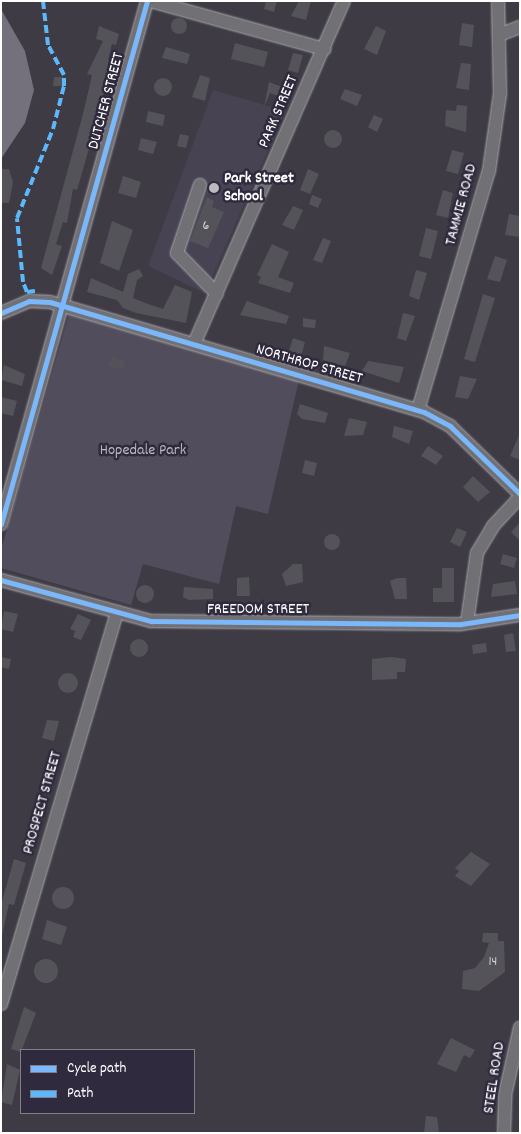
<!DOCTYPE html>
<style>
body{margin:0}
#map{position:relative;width:521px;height:1134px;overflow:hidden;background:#3e3b45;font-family:Dekko,sans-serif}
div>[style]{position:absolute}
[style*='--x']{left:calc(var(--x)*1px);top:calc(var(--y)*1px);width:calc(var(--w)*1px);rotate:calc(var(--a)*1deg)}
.built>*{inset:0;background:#484353}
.green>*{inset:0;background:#524d5c}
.water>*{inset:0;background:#74717d}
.building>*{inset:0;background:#55535a}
.round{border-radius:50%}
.roads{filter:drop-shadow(0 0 1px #a8a7ab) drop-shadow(0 0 1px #a8a7ab)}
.minor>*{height:12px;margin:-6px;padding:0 6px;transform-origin:6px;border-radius:6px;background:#717074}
.quiet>*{height:4px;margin-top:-2px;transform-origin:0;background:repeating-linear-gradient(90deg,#5cb8fa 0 8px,transparent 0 12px)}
.cycleway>*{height:5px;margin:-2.5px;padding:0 2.5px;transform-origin:2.5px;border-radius:2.5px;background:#7ab7fb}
.dots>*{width:14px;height:14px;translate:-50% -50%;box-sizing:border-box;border:2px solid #2f2a3d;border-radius:50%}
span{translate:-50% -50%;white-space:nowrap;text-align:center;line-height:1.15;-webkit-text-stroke:5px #2f2a3d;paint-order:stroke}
.number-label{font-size:14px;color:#d4d4d6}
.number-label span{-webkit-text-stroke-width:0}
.street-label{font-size:16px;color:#fff}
.poi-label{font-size:16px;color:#fff;font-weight:700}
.left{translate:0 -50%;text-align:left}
.park-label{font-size:16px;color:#bbb9bf}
.frame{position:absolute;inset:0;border:2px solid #fff;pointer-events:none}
.legend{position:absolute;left:20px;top:1049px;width:175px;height:65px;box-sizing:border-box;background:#2f2a3d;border:1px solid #827f8b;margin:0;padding:6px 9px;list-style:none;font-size:15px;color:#fff}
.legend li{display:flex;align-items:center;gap:10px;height:25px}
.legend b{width:25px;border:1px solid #827f8b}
</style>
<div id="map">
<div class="built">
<i style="clip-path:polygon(213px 90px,285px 111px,205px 293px,148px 266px)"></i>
</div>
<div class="green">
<i style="clip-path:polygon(69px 314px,299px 380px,268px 514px,236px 506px,219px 584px,143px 564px,131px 605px,1px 568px,1px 550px)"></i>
</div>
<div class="water">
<i style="clip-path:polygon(1px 9px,25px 51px,34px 90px,25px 123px,1px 159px)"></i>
</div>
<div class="building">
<i style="clip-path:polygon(266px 1px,277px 1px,274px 12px,264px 9px)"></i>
<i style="clip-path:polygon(299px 1px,311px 1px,306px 20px,291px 16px)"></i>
<i class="round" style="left:171px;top:18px;width:16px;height:16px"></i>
<i style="clip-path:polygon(462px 23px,474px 25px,472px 47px,459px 45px)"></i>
<i style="clip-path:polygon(99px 26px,119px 34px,116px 45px,112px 44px,108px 60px,112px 61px,95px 128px,77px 190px,73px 189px,67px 223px,63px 222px,56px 244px,62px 246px,52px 275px,41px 268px,83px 114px,92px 75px,87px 74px,103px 41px,96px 39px)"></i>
<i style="clip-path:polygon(376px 26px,386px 31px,377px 55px,364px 49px)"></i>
<i style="clip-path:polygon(235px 43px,268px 52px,264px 67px,231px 59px)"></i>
<i style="clip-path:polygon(166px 47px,190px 54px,187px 64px,162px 58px)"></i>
<i style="clip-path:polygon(293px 53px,303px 55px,298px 73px,288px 70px)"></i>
<i style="clip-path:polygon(461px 63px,471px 64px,469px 90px,456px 88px)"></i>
<i style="clip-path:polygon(200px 75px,210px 78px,205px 101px,192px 97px)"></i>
<i style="clip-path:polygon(54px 77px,63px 77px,63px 86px,53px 86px)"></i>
<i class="round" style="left:154px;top:78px;width:18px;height:18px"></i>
<i style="clip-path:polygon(269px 82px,282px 87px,278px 96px,270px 93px,264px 107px)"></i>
<i style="clip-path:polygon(345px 89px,362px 95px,357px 106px,340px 99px)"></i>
<i style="clip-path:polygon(457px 105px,467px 106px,466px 132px,445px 126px,446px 110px,456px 111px)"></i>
<i style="clip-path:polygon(148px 111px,165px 115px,163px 126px,146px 122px)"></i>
<i style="clip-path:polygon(374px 115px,383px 119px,377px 132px,368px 127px)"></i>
<i class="round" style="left:324px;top:130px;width:18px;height:18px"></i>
<i style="clip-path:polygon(180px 134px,189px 136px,186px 148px,177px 146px)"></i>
<i style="clip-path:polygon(141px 138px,157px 142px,153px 154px,138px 150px)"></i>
<i style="clip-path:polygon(452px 150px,464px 153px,458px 174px,446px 171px)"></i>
<i style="clip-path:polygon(1px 169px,9px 169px,13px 182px,9px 203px,1px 203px)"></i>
<i style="clip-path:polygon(308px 169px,319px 174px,310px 194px,300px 190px)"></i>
<i style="clip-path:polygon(123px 176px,141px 182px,136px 198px,118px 193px)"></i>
<i style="clip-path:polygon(443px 190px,453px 193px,448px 218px,436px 215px)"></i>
<i style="clip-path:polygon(312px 195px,322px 199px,318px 208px,309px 204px)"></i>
<i style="clip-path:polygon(207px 197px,214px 201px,212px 207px,224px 212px,208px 248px,190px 241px)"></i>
<i style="clip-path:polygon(293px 206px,303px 210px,294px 230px,282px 225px)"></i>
<i style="clip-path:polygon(509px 214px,520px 216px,520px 237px,505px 235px)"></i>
<i style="clip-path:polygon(112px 221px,133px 230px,119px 271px,100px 263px)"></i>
<i style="clip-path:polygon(426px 228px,438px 231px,431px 259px,419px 256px)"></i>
<i style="clip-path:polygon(323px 238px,331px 241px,322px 263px,313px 260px)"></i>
<i style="clip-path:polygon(272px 244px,289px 252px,278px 277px,294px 283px,290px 293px,258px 283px,261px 277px,257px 275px)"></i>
<i style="clip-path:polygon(495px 256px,507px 260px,500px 282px,487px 279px)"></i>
<i style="clip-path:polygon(139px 269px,143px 276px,137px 280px,133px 298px,148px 304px,163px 309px,175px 285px,192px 292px,186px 323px,136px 313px,123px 308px,117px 300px,87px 292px,91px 278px,123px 292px,128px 274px)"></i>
<i style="clip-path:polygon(416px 270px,427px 273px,419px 300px,409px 296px)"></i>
<i style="clip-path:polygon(483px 294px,495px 298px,475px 362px,464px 359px)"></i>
<i style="clip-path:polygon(247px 301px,289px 316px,286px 324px,240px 315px)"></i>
<i style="clip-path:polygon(403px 313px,415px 316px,406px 341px,397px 338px)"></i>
<i style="clip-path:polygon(303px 318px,316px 320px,315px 328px,303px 327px)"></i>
<i style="clip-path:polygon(293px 338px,305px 342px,301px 357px,288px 354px)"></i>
<i style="clip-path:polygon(324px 346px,350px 353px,345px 366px,323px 360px)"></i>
<i style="clip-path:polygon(112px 357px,125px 361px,122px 369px,109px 366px)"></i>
<i style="clip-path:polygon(368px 361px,404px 367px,399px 383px,362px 371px)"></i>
<i style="clip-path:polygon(4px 365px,25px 374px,22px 386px,1px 380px)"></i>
<i style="clip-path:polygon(460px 376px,477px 379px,468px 399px,455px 397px)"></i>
<i style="clip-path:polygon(1px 397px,17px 401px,13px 416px,1px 413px)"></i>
<i style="clip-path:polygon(300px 404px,328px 413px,325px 423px,302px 419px,297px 414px)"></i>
<i style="clip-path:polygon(349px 418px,367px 422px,363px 435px,344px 436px)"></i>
<i style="clip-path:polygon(394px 426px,413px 431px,409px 444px,392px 437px)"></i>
<i style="clip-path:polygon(520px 433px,520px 460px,510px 456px)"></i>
<i style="clip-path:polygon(428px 446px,443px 456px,436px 465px,421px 456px)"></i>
<i style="clip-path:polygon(305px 460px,317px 463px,314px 476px,302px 473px)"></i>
<i style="clip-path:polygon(473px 476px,490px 492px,478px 502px,463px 487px)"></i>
<i style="clip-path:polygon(520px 522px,520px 541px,511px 532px)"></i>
<i style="clip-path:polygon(457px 528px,467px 532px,460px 547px,450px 542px)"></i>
<i class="round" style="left:324px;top:534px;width:16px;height:16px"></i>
<i style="clip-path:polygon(503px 554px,517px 558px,514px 568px,500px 564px)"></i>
<i style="clip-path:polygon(293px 564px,302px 564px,303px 582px,286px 586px,282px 574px)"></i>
<i style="clip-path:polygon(442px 568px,454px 568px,454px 602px,433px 602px,433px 588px,442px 588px)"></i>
<i style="clip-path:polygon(249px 577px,250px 596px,237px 596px,237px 578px)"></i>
<i style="clip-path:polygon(397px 578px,406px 578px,407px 599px,395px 599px,390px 581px)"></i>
<i style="clip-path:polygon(515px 581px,517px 594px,491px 597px,493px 584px)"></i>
<i class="round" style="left:136px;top:585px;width:18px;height:18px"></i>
<i style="clip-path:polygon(184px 587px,213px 589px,213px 599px,189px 600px,183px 597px)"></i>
<i style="clip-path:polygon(4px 611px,18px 614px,13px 632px,1px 629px)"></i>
<i style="clip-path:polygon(78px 614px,91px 620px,81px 640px,73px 637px,75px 631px,70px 629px)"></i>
<i style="clip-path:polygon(513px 633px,516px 651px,506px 652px,504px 635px)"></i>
<i class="round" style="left:130px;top:639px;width:18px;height:18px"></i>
<i style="clip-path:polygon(486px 643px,487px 652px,473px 654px,472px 645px)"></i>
<i style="clip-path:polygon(1px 657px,11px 659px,9px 669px,1px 667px)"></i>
<i style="clip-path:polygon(391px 657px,406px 659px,405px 672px,397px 672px,397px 679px,372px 680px,372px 659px)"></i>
<i class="round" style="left:58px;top:673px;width:20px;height:20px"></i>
<i style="clip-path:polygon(47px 720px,59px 721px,54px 741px,42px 738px)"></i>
<i style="clip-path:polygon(471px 852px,490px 864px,471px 886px,455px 876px,459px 871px,455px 868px)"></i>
<i style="clip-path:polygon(14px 859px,26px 863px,14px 905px,9px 904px,1px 940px,1px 905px)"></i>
<i class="round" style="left:52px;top:887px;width:22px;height:22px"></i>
<i style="clip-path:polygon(47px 920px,67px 927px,61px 945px,42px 939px)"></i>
<i style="clip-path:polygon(483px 933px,498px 933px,498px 941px,504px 941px,505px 972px,479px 991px,462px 989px,463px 971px,475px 968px,484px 957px,489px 943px,482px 942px)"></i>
<i class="round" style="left:34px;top:959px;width:24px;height:24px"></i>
<i style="clip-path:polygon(24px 1007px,36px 1013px,21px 1052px,11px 1049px)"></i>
<i style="clip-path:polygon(451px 1038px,475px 1050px,470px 1058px,464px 1055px,456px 1072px,437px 1064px)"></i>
<i style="clip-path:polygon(7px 1064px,20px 1070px,12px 1105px,1px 1102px)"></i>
<i style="clip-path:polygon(426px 1116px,437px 1117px,439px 1133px,424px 1133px)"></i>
</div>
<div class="roads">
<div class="minor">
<i style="--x:151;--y:1;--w:180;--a:15.5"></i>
<i style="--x:499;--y:35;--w:22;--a:-21"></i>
<i style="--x:200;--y:185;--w:72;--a:108.7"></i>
<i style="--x:177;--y:253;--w:57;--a:45.7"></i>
<i style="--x:1;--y:313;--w:30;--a:-23"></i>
<i style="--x:29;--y:301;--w:21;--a:3"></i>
<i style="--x:50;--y:302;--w:390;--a:16.4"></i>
<i style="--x:424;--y:412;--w:30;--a:28"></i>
<i style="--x:450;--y:426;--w:98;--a:44.2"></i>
<i style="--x:194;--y:344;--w:374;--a:-66.4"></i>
<i style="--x:418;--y:410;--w:249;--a:-73.5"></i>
<i style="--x:489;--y:171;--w:78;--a:-81.9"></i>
<i style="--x:500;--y:94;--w:93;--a:-91.2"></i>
<i style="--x:1;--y:524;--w:543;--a:-74.4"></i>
<i style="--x:1;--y:580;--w:156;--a:15.3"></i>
<i style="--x:151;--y:621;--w:310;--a:0.6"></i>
<i style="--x:461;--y:624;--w:60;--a:-8.7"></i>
<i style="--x:467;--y:623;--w:71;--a:-81.9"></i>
<i style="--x:477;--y:553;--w:31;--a:-59"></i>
<i style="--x:493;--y:526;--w:40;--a:-47"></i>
<i style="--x:1;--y:1004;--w:409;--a:-73.5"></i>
<i style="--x:504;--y:1133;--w:38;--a:-88"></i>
<i style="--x:505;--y:1095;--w:69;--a:-77.4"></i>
</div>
</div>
<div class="quiet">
<i style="--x:35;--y:291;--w:8;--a:173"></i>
<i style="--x:27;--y:292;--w:11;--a:-112"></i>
<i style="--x:23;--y:282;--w:64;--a:-95.4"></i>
<i style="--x:17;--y:218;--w:96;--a:-68"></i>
<i style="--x:53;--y:129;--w:44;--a:-75.7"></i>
<i style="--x:64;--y:86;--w:11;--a:-90"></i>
<i style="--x:64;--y:75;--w:34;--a:-118"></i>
<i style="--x:48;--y:45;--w:44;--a:-96.5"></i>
</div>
<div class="cycleway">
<i style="--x:1;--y:313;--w:30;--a:-23"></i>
<i style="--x:29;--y:301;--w:21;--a:3"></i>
<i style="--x:50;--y:302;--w:390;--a:16.4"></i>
<i style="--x:424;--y:412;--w:30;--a:28"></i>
<i style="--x:450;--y:426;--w:98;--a:44.2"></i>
<i style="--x:1;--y:524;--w:543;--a:-74.4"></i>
<i style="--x:1;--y:580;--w:156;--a:15.3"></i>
<i style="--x:151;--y:621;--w:310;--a:0.6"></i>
<i style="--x:461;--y:624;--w:60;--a:-8.7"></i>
</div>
<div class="dots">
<i style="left:214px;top:188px;background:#bbbabe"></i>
</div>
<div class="number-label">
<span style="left:206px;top:226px">6</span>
<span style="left:493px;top:962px">14</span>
</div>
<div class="street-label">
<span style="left:107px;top:101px;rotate:-75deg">DUTCHER STREET</span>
<span style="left:279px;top:112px;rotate:-67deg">PARK STREET</span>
<span style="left:462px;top:205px;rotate:-75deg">TAMMIE ROAD</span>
<span style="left:309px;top:365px;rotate:16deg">NORTHROP STREET</span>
<span style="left:258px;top:610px">FREEDOM STREET</span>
<span style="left:43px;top:803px;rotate:-74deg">PROSPECT STREET</span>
<span style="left:495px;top:1078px;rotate:-81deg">STEEL ROAD</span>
</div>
<div class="poi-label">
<span class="left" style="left:224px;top:188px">Park Street<br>School</span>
</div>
<div class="park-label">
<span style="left:143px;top:451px">Hopedale Park</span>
</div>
<div class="frame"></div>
<ul class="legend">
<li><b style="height:6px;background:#7ab7fb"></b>Cycle path</li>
<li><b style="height:6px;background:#5cb8fa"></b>Path</li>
</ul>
</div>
